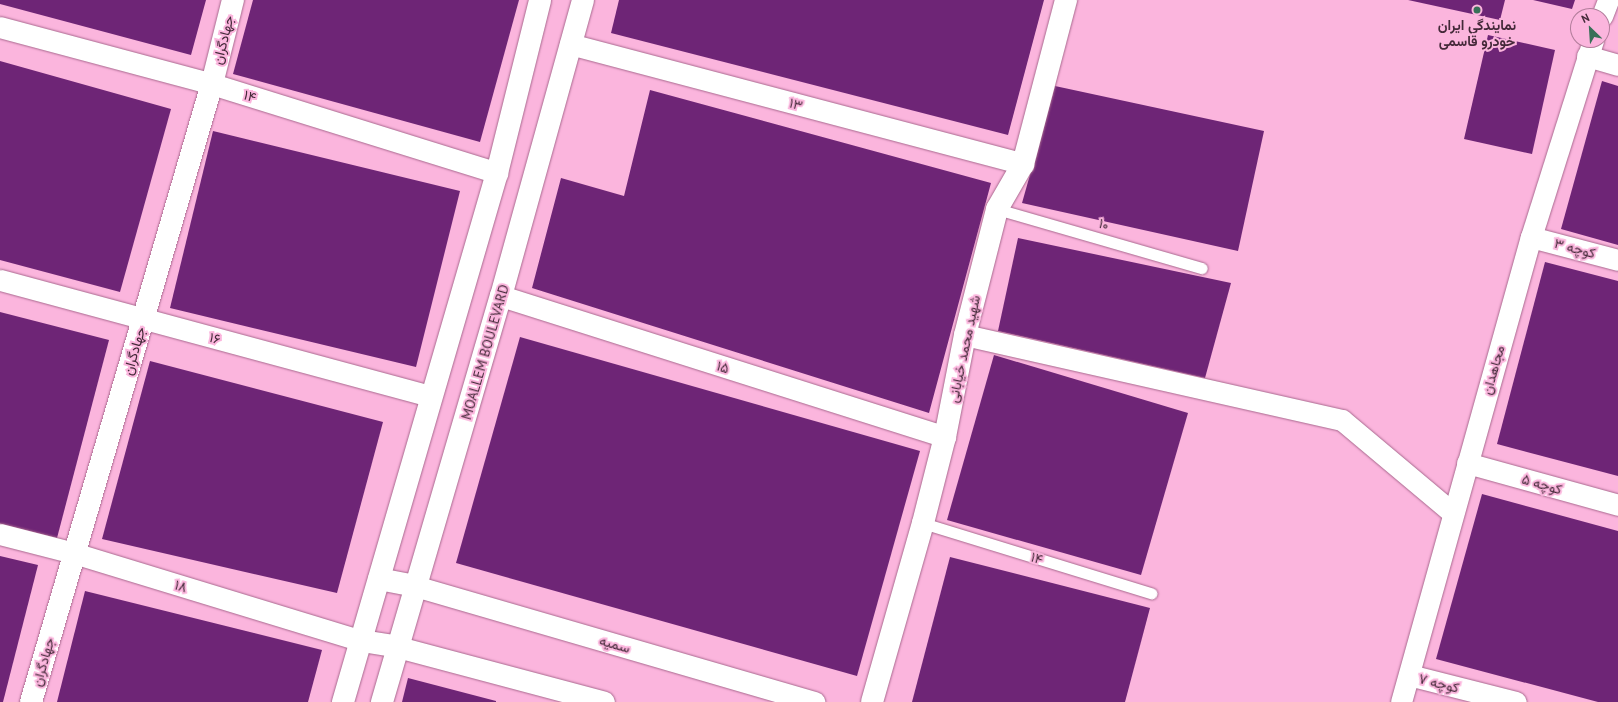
<!DOCTYPE html>
<meta charset="utf-8">
<style>
body{margin:0}
#map{position:relative;width:1618px;height:702px;overflow:hidden;background:#fbb5dd;font-family:"PT Sans",Vazirmatn,sans-serif}
div>[style]{position:absolute}
[style*='--x']{left:calc(var(--x)*1px);top:calc(var(--y)*1px);width:calc(var(--w)*1px);rotate:calc(var(--a)*1deg)}
.building>*{inset:0;background:#6e2576}
.roads{filter:drop-shadow(0 0 1px #a9698f) drop-shadow(0 0 1px #a9698f)}
.service>*{height:11px;margin:-5.5px;padding:0 5.5px;transform-origin:5.5px;border-radius:5.5px;background:#fff}
.minor>*{height:21px;margin:-10.5px;padding:0 10.5px;transform-origin:10.5px;border-radius:10.5px;background:#fff}
.tertiary>*{height:22px;margin:-11px;padding:0 11px;transform-origin:11px;border-radius:11px;background:#fff}
.dots>*{width:11px;height:11px;translate:-50% -50%;box-sizing:border-box;border:2px solid #fbb5dd;border-radius:50%}
span{translate:-50% -50%;white-space:nowrap;text-align:center;line-height:1.15;-webkit-text-stroke:4px #fbb5dd;paint-order:stroke}
.poi-label{font-size:14px;color:#442939;font-weight:700}
.street-label{font-size:14px;color:#442939}
.north{position:absolute;left:1570px;top:8px;width:40px;height:40px;box-sizing:border-box;background:#fbb5dd;border:1px solid #b27d9b;border-radius:50%;rotate:335deg;font-size:11px;font-weight:700;line-height:16px;text-align:center;color:#442939}
.north::after{content:'';display:block;margin:auto;width:14px;height:18px;background:#387058;clip-path:polygon(50% 0,100% 100%,50% 72%,0 100%)}
</style>
<div id="map">
<div class="building">
<i style="clip-path:polygon(0 0,206px 0,191px 55px,0 4px)"></i>
<i style="clip-path:polygon(253px 0,519px 0,480px 142px,233px 74px)"></i>
<i style="clip-path:polygon(619px 0,1044px 0,1008px 135px,611px 33px)"></i>
<i style="clip-path:polygon(1408px 0,1505px 0,1500px 20px)"></i>
<i style="clip-path:polygon(1533px 0,1575px 0,1572px 9px)"></i>
<i style="clip-path:polygon(1488px 35px,1555px 50px,1532px 154px,1464px 139px)"></i>
<i style="clip-path:polygon(0 61px,171px 109px,120px 292px,0 260px)"></i>
<i style="clip-path:polygon(1602px 81px,1618px 86px,1618px 245px,1561px 229px)"></i>
<i style="clip-path:polygon(1055px 86px,1264px 131px,1238px 251px,1022px 203px)"></i>
<i style="clip-path:polygon(650px 90px,991px 183px,929px 413px,532px 288px,561px 178px,624px 196px)"></i>
<i style="clip-path:polygon(213px 131px,460px 191px,416px 367px,170px 308px)"></i>
<i style="clip-path:polygon(1018px 238px,1231px 283px,1205px 378px,998px 331px)"></i>
<i style="clip-path:polygon(1545px 262px,1618px 281px,1618px 476px,1497px 444px)"></i>
<i style="clip-path:polygon(0 312px,109px 340px,57px 538px,0 524px)"></i>
<i style="clip-path:polygon(520px 337px,920px 451px,857px 676px,456px 563px)"></i>
<i style="clip-path:polygon(994px 355px,1188px 413px,1141px 575px,947px 520px)"></i>
<i style="clip-path:polygon(150px 361px,383px 422px,337px 593px,102px 539px)"></i>
<i style="clip-path:polygon(1482px 494px,1618px 531px,1618px 702px,1598px 702px,1436px 659px)"></i>
<i style="clip-path:polygon(0 556px,38px 565px,3px 702px,0 702px)"></i>
<i style="clip-path:polygon(950px 557px,1150px 608px,1125px 702px,912px 702px)"></i>
<i style="clip-path:polygon(85px 591px,322px 650px,308px 702px,57px 702px)"></i>
<i style="clip-path:polygon(408px 678px,496px 701px,496px 702px,402px 702px)"></i>
</div>
<div class="roads">
<div class="service">
<i style="--x:997;--y:209;--w:213;--a:16.1"></i>
<i style="--x:923;--y:523;--w:239;--a:17.1"></i>
</div>
<div class="minor">
<i style="--x:1602;--y:16;--w:17;--a:-69"></i>
<i style="--x:0;--y:27;--w:220;--a:15"></i>
<i style="--x:212;--y:84;--w:299;--a:17.3"></i>
<i style="--x:570;--y:44;--w:469;--a:14.8"></i>
<i style="--x:1587;--y:56;--w:32;--a:16"></i>
<i style="--x:1531;--y:237;--w:90;--a:14.8"></i>
<i style="--x:0;--y:280;--w:445;--a:15.1"></i>
<i style="--x:501;--y:296;--w:466;--a:17.6"></i>
<i style="--x:965;--y:335;--w:386;--a:12.7"></i>
<i style="--x:1342;--y:420;--w:145;--a:40"></i>
<i style="--x:1467;--y:463;--w:157;--a:15.5"></i>
<i style="--x:0;--y:534;--w:76;--a:14.4"></i>
<i style="--x:74;--y:553;--w:301;--a:17"></i>
<i style="--x:415;--y:586;--w:416;--a:16.2"></i>
<i style="--x:398;--y:647;--w:213;--a:14.9"></i>
<i style="--x:1409;--y:675;--w:110;--a:14.2"></i>
<i style="--x:1401;--y:702;--w:483;--a:-74.4"></i>
<i style="--x:1531;--y:237;--w:207;--a:-72.5"></i>
</div>
<div class="tertiary">
<i style="--x:379;--y:579;--w:37;--a:11"></i>
<i style="--x:362;--y:641;--w:36;--a:9"></i>
<i style="--x:31;--y:702;--w:644;--a:-73.68"></i>
<i style="--x:212;--y:84;--w:87;--a:-76"></i>
<i style="--x:343;--y:702;--w:551;--a:-73.77"></i>
<i style="--x:497;--y:173;--w:178;--a:-76"></i>
<i style="--x:382;--y:702;--w:423;--a:-73.7"></i>
<i style="--x:501;--y:296;--w:307;--a:-74.5"></i>
<i style="--x:872;--y:702;--w:186;--a:-74.1"></i>
<i style="--x:923;--y:523;--w:89;--a:-75.7"></i>
<i style="--x:945;--y:437;--w:104;--a:-78.9"></i>
<i style="--x:965;--y:335;--w:130;--a:-75.7"></i>
<i style="--x:997;--y:209;--w:52;--a:-60"></i>
<i style="--x:1023;--y:164;--w:170;--a:-75.3"></i>
</div>
</div>
<div class="dots">
<i style="left:1477px;top:10px;background:#387058"></i>
</div>
<div class="poi-label">
<span style="left:1477px;top:33px">نمایندگی ایران<br>خودرو قاسمی</span>
</div>
<div class="street-label">
<span style="left:223px;top:40px;rotate:-76deg">جهادگران</span>
<span style="left:250px;top:96px;rotate:17deg">۱۴</span>
<span style="left:796px;top:104px;rotate:15deg">۱۳</span>
<span style="left:1104px;top:224px;rotate:16deg">۱۰</span>
<span style="left:1575px;top:248px;rotate:15deg">کوچه ۳</span>
<span style="left:215px;top:338px;rotate:15deg">۱۶</span>
<span style="left:964px;top:349px;rotate:-78deg">شهید محمد خیابانی</span>
<span style="left:134px;top:351px;rotate:-74deg">جهادگران</span>
<span style="left:485px;top:352px;rotate:-74deg">MOALLEM BOULEVARD</span>
<span style="left:723px;top:367px;rotate:18deg">۱۵</span>
<span style="left:1493px;top:370px;rotate:-74deg">مجاهدان</span>
<span style="left:1542px;top:484px;rotate:16deg">کوچه ۵</span>
<span style="left:1037px;top:558px;rotate:17deg">۱۴</span>
<span style="left:181px;top:586px;rotate:17deg">۱۸</span>
<span style="left:615px;top:644px;rotate:16deg">سمیه</span>
<span style="left:43px;top:662px;rotate:-74deg">جهادگران</span>
<span style="left:1439px;top:683px;rotate:14deg">کوچه ۷</span>
</div>
<div class="north">N</div>
</div>
